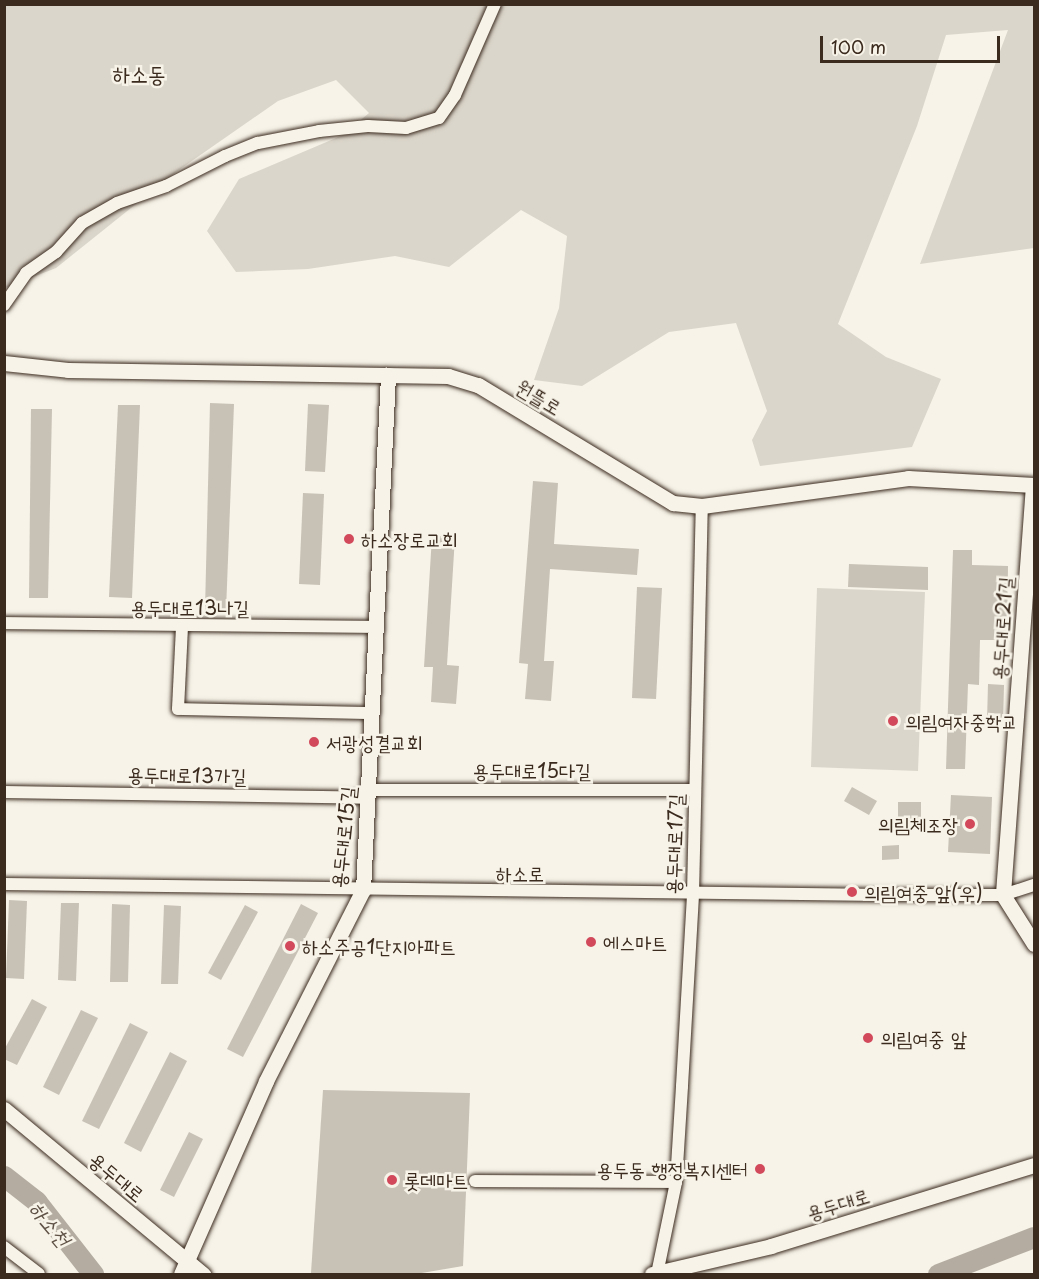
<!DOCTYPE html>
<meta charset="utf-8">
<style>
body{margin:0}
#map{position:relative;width:1039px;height:1279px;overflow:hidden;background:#f7f3e8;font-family:"Playpen Sans","Poor Story",sans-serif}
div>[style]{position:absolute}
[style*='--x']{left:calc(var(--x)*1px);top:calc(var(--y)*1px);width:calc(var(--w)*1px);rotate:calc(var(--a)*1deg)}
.green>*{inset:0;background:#dbd6cb}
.river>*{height:21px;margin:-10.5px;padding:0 10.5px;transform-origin:10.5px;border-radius:10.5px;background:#b4aca0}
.building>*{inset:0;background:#c8c1b6}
.roads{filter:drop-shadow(0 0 2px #3b2a1e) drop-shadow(0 0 2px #3b2a1e)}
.minor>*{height:12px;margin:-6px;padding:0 6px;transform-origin:6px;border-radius:6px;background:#f7f3e8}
.tertiary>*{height:15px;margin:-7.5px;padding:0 7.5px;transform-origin:7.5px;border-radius:7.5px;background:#f7f3e8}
.dots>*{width:16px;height:16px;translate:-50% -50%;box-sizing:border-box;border:3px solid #f7f3e8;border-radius:50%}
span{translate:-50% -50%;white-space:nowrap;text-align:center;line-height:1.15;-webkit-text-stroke:5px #f7f3e8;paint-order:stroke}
.street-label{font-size:20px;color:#3b2a1e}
.poi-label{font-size:20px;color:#3b2a1e}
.left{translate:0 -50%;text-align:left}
.right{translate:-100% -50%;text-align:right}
.water-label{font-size:21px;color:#5f5145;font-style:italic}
.quarter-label{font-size:22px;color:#3b2a1e}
.frame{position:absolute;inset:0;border:6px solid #3b2a1e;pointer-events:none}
.scale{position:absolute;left:820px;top:36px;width:180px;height:27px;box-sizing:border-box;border:3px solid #3b2a1e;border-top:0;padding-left:8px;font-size:18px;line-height:21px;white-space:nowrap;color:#3b2a1e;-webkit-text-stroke:4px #f7f3e8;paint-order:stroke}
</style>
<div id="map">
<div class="green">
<i style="clip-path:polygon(5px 5px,1034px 5px,1034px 248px,920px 264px,1008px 30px,946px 35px,917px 126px,838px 324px,886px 357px,941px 379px,912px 447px,760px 466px,752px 440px,767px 411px,736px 323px,669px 332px,582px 386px,534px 380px,559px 308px,567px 236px,521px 210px,449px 267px,395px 256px,308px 269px,236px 272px,207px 231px,239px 179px,343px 135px,369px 113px,336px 80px,278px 101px,176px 172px,56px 268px,5px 288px)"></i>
<i style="clip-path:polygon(817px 588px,925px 592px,918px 771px,811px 767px)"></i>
</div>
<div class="river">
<i style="--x:4;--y:1176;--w:41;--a:38"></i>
<i style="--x:36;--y:1201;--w:93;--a:52"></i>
<i style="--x:938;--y:1274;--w:103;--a:-21.1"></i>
</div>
<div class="building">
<i style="clip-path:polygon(210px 403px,234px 404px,226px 611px,205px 610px)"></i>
<i style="clip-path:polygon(308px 404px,329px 405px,325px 472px,305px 471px)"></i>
<i style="clip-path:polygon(118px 405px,140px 405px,132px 598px,109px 597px)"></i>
<i style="clip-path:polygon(31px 409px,52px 409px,48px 598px,29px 598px)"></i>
<i style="clip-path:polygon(533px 481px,558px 483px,554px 544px,639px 549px,637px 575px,550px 569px,544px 661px,554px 661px,551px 701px,525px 699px,528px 664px,519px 663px)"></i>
<i style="clip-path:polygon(303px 493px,324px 494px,320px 585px,299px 584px)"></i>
<i style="clip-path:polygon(432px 536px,455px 537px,447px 665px,459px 666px,456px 704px,431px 702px,433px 667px,424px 667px)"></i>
<i style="clip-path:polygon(953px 550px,972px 550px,972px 565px,1008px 566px,1007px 640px,980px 640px,979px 685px,968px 684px,965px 769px,946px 769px)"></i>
<i style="clip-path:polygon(849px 564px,928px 567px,928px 590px,848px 587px)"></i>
<i style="clip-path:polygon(637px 587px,662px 588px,656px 699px,632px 698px)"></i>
<i style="clip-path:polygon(988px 684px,1004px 685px,1003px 722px,987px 721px)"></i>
<i style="clip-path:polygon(852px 787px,877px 801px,869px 815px,844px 801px)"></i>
<i style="clip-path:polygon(951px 795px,992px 797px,990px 854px,948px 852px)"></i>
<i style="clip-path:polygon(898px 802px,921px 802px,921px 821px,898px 821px)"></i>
<i style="clip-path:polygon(899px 845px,899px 859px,882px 860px,882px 846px)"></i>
<i style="clip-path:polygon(9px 900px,27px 901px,24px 979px,6px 978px)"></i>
<i style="clip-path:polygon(61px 903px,79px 903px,76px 981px,58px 980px)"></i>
<i style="clip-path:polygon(112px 904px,130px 905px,128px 982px,110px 982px)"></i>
<i style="clip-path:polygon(301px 904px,318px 913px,243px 1057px,227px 1049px)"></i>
<i style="clip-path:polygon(164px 905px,181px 906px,178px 984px,161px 984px)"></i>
<i style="clip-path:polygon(245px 905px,258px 912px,221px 980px,208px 973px)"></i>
<i style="clip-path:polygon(32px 999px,47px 1007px,17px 1065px,4px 1059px,4px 1050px)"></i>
<i style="clip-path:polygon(81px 1010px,98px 1018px,59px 1095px,43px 1087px)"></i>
<i style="clip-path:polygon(130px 1023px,148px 1032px,99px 1129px,82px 1121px)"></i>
<i style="clip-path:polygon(170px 1052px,187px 1061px,141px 1152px,124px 1143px)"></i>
<i style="clip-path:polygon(323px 1090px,470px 1093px,463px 1266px,410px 1275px,311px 1273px)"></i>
<i style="clip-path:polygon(189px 1132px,203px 1139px,174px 1197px,160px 1190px)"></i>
</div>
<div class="roads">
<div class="minor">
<i style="--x:4;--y:305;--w:39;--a:-55"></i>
<i style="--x:26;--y:273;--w:37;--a:-35"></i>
<i style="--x:56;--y:252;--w:39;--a:-48"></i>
<i style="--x:82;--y:223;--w:40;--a:-29.7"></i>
<i style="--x:117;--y:203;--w:52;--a:-19.1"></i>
<i style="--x:166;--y:186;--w:66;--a:-27"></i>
<i style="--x:225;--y:156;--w:35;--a:-22"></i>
<i style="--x:258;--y:143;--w:62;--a:-11.1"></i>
<i style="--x:319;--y:131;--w:49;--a:-5.8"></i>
<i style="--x:368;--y:126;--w:38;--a:3"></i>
<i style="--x:406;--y:128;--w:34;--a:-17"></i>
<i style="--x:439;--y:118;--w:28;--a:-55"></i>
<i style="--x:455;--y:95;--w:99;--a:-66.3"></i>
<i style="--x:4;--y:623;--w:372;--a:0.6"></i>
<i style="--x:182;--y:627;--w:82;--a:92.8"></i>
<i style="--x:178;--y:709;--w:194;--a:1.2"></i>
<i style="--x:370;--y:790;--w:325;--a:0"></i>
<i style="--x:4;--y:792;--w:365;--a:0.9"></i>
<i style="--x:4;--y:884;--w:877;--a:0.72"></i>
<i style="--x:881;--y:895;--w:122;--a:0"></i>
<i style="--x:1003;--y:895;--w:33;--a:-18"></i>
<i style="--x:475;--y:1181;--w:201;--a:0.3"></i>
<i style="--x:4;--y:1247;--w:44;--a:37.6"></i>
<i style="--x:657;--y:1274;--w:94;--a:-78.3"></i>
<i style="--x:676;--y:1182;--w:96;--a:-86.4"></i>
<i style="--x:682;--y:1086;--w:192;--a:-86.7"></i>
<i style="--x:693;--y:894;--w:388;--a:-88.7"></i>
</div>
<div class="tertiary">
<i style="--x:4;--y:363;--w:64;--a:6.2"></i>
<i style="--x:68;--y:370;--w:380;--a:0.9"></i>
<i style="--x:448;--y:376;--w:31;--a:17"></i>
<i style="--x:478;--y:385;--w:228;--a:31.2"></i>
<i style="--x:673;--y:503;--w:29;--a:6"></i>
<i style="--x:702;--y:506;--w:208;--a:-7.7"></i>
<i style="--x:908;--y:478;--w:126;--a:3.2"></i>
<i style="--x:1033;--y:485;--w:411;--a:94.2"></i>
<i style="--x:1003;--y:895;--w:58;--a:57.7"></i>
<i style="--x:4;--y:1109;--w:259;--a:39.7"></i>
<i style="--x:181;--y:1274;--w:211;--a:-66.2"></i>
<i style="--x:266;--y:1081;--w:214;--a:-63.1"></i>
<i style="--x:363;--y:890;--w:516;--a:-87.22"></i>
<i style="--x:652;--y:1274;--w:122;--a:-13.2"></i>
<i style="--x:771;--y:1246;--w:275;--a:-17.1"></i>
</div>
</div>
<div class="dots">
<i style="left:349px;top:539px;background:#d1495b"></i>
<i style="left:893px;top:721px;background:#d1495b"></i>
<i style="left:314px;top:742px;background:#d1495b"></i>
<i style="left:970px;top:824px;background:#d1495b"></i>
<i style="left:852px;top:892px;background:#d1495b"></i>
<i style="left:591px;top:942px;background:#d1495b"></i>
<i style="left:290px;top:946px;background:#d1495b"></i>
<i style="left:868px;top:1038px;background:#d1495b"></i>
<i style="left:760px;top:1169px;background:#d1495b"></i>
<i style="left:392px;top:1180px;background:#d1495b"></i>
</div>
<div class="street-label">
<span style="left:539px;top:397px;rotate:31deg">원뜰로</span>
<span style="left:190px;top:607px">용두대로13나길</span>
<span style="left:1002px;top:628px;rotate:-86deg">용두대로21길</span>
<span style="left:532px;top:770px">용두대로15다길</span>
<span style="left:187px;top:775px;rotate:1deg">용두대로13가길</span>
<span style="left:343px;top:837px;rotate:-84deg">용두대로15길</span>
<span style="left:674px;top:844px;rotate:-88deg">용두대로17길</span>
<span style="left:520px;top:873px">하소로</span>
<span style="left:117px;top:1177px;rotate:40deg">용두대로</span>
<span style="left:838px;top:1204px;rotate:-17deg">용두대로</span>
</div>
<div class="poi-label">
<span class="left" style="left:361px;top:539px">하소장로교회</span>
<span class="left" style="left:905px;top:721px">의림여자중학교</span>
<span class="left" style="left:326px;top:742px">서광성결교회</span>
<span class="right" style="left:958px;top:824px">의림체조장</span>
<span class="left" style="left:864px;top:892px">의림여중 앞(우)</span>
<span class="left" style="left:603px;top:942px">에스마트</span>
<span class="left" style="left:302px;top:946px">하소주공1단지아파트</span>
<span class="left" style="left:880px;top:1038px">의림여중 앞</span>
<span class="right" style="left:748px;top:1169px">용두동 행정복지센터</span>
<span class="left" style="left:404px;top:1180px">롯데마트</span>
</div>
<div class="water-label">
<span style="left:51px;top:1223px;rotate:50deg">하소천</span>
</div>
<div class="quarter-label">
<span style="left:139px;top:73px">하소동</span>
</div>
<div class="frame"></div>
<div class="scale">100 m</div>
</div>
